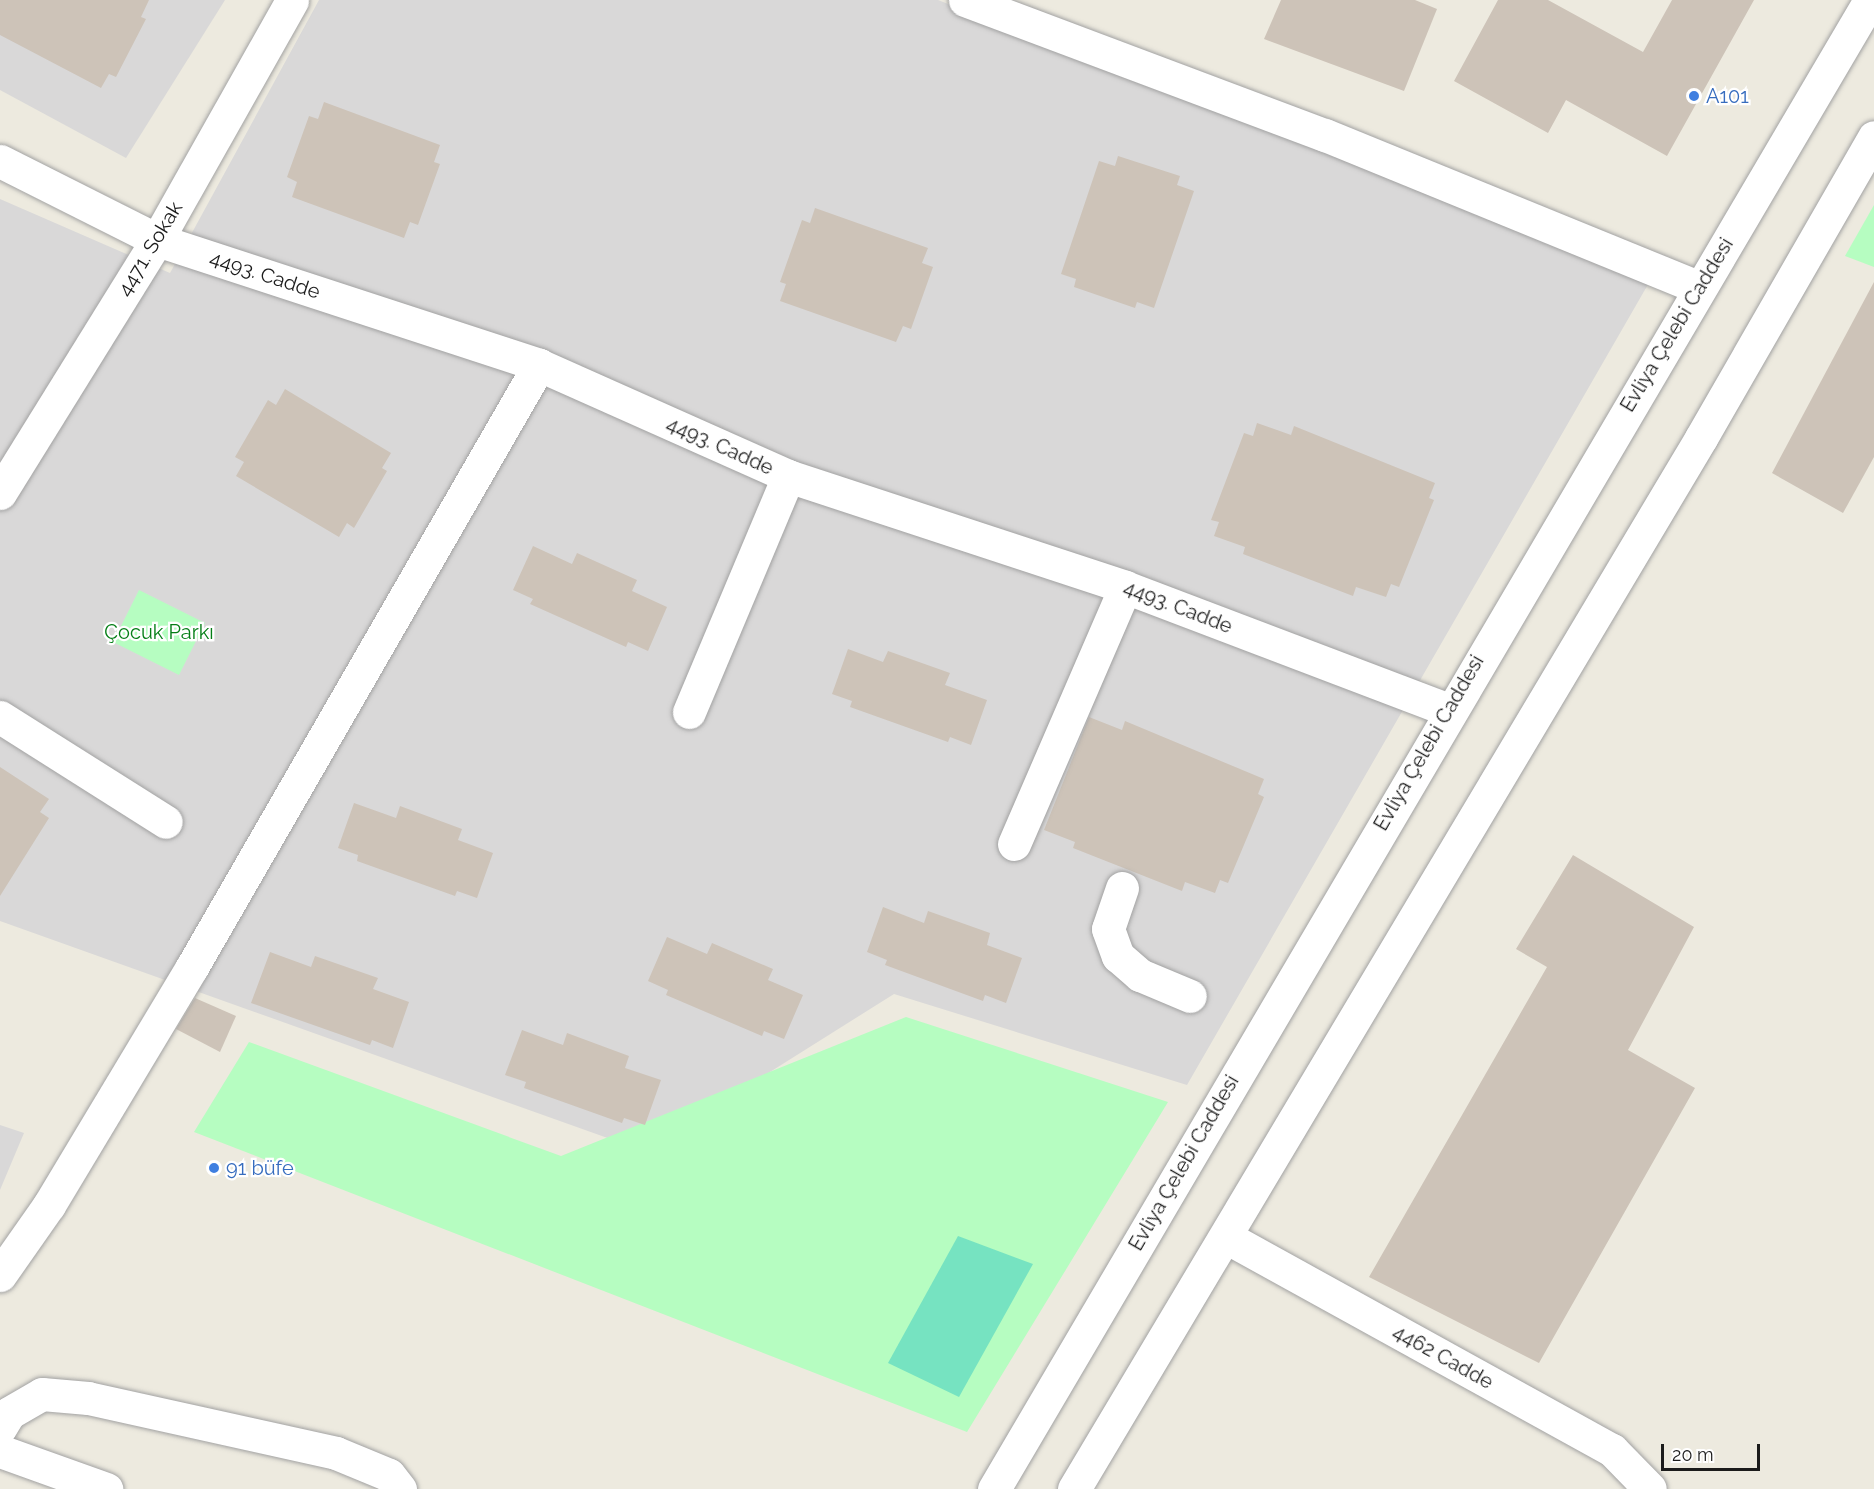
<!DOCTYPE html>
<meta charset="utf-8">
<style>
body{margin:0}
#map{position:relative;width:1874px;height:1489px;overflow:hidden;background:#edeadf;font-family:Raleway,sans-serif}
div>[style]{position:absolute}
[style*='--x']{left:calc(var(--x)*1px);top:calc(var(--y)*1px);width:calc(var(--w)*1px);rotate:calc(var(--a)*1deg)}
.residential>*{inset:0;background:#d9d8d8}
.park>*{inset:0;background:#b6fdc1}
.pitch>*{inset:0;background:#76e3c1}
.building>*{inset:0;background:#cdc3b8}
.roads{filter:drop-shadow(0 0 2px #a2a2a2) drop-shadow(0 0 2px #a2a2a2)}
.minor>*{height:33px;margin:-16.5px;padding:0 16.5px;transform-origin:16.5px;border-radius:16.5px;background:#fff}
.dots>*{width:16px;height:16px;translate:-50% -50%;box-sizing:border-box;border:3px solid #fff;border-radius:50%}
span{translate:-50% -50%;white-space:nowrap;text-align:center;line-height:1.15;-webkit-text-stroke:4.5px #fff;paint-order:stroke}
.shop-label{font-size:20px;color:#366cbe}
.left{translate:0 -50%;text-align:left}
.street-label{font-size:20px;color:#1b1b1b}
.park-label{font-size:20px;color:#047e16}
.scale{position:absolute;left:1661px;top:1444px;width:99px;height:27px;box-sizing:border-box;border:3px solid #1b1b1b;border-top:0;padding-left:8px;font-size:18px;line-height:21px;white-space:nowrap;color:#1b1b1b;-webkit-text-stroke:4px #fff;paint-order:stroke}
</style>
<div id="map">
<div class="residential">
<i style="clip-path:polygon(0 0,225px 0,126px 158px,0 90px)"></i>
<i style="clip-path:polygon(319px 0,938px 0,1650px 281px,1187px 1085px,894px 994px,644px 1151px,0 921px,0 199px,170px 273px)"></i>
<i style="clip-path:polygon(0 1125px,24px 1133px,0 1190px)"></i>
</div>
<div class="park">
<i style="clip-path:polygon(1874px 205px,1874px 267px,1845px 256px)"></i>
<i style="clip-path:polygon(139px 590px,205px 623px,179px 675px,113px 642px)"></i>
<i style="clip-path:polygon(906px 1017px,1168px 1102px,967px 1432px,194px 1132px,249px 1042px,561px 1156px)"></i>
</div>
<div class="pitch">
<i style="clip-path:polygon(958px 1236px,1033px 1264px,959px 1397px,888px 1363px)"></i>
</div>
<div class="building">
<i style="clip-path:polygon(0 0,149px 0,141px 17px,146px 19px,116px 77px,109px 74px,101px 88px,0 35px)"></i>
<i style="clip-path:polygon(1281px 0,1415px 0,1437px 9px,1404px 91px,1264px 39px)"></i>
<i style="clip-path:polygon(1498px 0,1548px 0,1643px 52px,1672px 0,1754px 0,1667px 156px,1566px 100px,1548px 133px,1454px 81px)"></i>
<i style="clip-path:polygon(324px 102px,440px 145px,434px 162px,440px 164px,418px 225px,410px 222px,404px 238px,292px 197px,297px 182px,287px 177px,309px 116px,318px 119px)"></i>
<i style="clip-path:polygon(1118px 156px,1180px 176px,1177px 185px,1194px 191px,1154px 308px,1137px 302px,1135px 308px,1074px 287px,1076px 279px,1061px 274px,1099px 161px,1115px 166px)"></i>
<i style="clip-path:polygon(815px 208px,928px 248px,922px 263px,933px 267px,911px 329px,903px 326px,896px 342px,780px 301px,786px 284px,780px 282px,802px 220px,810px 223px)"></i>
<i style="clip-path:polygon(1874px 282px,1874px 457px,1843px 513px,1772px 473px)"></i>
<i style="clip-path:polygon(285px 389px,391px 453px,382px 468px,387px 471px,354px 528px,347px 523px,339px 537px,236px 476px,244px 462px,235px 457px,268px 400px,276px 405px)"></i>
<i style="clip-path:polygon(1257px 423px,1291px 435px,1294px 426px,1435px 483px,1429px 498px,1434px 500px,1399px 587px,1391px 584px,1386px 597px,1356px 587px,1353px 596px,1243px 554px,1245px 547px,1214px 536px,1219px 522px,1211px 520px,1244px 433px,1253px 436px)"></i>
<i style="clip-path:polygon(533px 546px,572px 564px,577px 553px,637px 580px,632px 591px,667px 607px,648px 651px,628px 642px,626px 647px,530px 604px,533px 599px,513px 590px)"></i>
<i style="clip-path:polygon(848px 649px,883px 662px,888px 651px,950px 673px,945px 685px,987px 700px,971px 745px,950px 737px,948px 742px,850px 707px,852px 701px,832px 694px)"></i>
<i style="clip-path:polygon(1089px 717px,1122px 730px,1125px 721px,1264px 779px,1258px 794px,1264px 797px,1228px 883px,1220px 880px,1215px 893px,1185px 882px,1182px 891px,1073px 848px,1075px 842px,1044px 830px)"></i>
<i style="clip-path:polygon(0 767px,49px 799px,40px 812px,49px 818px,0 896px)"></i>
<i style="clip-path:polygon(354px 803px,396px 818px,400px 806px,462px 829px,458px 840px,493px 853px,477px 898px,457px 891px,455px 896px,357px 861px,358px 855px,338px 848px)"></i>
<i style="clip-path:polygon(1573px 855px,1694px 927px,1628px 1050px,1695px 1088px,1539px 1363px,1369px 1277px,1547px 967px,1516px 949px)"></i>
<i style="clip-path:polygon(883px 907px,924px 923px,928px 911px,990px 933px,987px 945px,1022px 958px,1006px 1003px,985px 995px,983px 1001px,885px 965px,887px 960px,867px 952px)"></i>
<i style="clip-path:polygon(667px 937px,707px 954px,712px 943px,773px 969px,768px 980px,803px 995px,784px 1039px,764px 1031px,762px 1036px,666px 995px,668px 990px,648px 981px)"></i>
<i style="clip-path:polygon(270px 952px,311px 967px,315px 956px,378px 978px,373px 989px,409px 1002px,393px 1048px,372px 1040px,370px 1045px,251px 1003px)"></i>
<i style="clip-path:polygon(195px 998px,236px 1016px,220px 1052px,176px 1029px)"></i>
<i style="clip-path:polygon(522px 1030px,563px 1045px,567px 1033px,629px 1056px,625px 1068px,661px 1080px,645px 1125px,624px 1118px,622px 1123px,524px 1088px,526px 1082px,505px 1075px)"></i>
</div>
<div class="roads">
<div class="minor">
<i style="--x:965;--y:0;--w:384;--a:20.6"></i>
<i style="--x:1325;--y:135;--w:404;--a:22.2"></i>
<i style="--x:0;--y:161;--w:176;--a:26.7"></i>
<i style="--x:157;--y:240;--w:402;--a:18.1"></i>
<i style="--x:539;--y:365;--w:273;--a:24"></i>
<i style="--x:788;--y:476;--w:355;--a:18.2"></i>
<i style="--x:1125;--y:587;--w:346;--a:20.8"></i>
<i style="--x:0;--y:493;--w:298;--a:-58.2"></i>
<i style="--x:157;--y:240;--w:275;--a:-60.6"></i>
<i style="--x:689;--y:712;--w:256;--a:-67.2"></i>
<i style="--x:0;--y:717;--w:196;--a:32.3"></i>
<i style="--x:1014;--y:844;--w:280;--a:-66.6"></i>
<i style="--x:1122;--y:888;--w:43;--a:108.9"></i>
<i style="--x:1108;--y:929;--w:29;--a:70"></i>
<i style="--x:1118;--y:956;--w:29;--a:41"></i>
<i style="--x:1140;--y:975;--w:54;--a:22.8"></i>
<i style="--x:1226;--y:1237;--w:441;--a:28.9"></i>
<i style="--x:1612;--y:1450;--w:54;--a:45.7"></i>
<i style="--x:0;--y:1275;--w:85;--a:-55"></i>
<i style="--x:49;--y:1205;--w:278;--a:-59"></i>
<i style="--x:192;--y:967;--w:695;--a:-60.04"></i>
<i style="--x:0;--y:1428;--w:17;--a:-59"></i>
<i style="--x:9;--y:1413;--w:38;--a:-30"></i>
<i style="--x:42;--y:1394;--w:46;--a:5"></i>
<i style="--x:88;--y:1398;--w:254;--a:12.5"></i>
<i style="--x:336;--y:1453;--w:57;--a:22.5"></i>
<i style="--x:389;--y:1475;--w:18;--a:52"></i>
<i style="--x:0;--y:1451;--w:113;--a:19.7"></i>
<i style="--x:994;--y:1489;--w:1728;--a:-59.53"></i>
<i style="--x:1074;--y:1489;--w:1224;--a:-59.18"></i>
<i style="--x:1701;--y:438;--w:347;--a:-60.1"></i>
</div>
</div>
<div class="dots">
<i style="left:1694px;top:96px;background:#3f7fe0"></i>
<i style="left:214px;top:1168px;background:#3f7fe0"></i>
</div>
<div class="shop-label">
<span class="left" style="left:1706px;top:96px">A101</span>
<span class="left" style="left:226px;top:1168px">91 büfe</span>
</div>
<div class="street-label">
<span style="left:150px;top:249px;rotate:-59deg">4471. Sokak</span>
<span style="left:265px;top:275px;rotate:18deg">4493. Cadde</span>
<span style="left:1677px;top:325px;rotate:-59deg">Evliya Çelebi Caddesi</span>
<span style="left:720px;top:446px;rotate:24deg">4493. Cadde</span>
<span style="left:1178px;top:607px;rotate:21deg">4493. Cadde</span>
<span style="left:1429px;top:743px;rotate:-60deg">Evliya Çelebi Caddesi</span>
<span style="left:1184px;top:1163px;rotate:-60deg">Evliya Çelebi Caddesi</span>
<span style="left:1443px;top:1357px;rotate:29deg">4462 Cadde</span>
</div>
<div class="park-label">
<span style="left:159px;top:632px">Çocuk Parkı</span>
</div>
<div class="scale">20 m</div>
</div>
